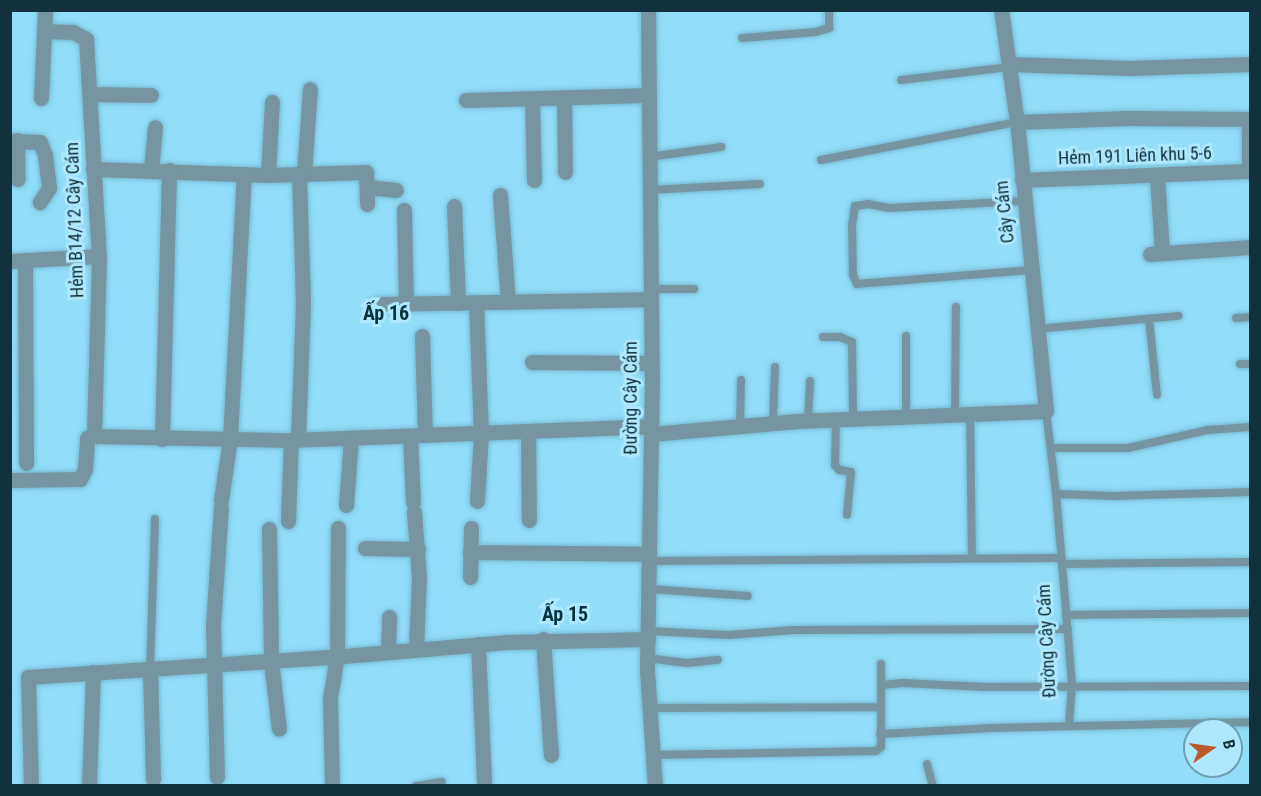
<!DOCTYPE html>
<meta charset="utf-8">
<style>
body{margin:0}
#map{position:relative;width:1261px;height:796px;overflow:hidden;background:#92ddf9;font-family:"Roboto Condensed",sans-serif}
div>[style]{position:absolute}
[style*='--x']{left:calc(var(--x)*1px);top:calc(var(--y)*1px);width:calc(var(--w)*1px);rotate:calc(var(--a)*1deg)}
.roads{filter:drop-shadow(0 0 2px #78bbd3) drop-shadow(0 0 2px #78bbd3)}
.service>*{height:8px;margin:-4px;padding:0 4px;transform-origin:4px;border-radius:4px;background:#7795a1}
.minor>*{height:15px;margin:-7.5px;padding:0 7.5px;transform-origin:7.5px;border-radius:7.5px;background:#7795a1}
span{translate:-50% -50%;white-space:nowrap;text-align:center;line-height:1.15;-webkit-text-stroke:6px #ade8fe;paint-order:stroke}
.street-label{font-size:18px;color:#11313c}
.neighbourhood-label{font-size:20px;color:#07323f;font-weight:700}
.frame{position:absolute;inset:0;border:12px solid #11313c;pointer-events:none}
.north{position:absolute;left:1183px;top:718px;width:60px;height:60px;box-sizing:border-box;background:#ade8fe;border:2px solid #6f9fb0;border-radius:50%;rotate:77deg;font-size:16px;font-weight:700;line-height:24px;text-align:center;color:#11313c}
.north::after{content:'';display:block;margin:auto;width:21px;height:27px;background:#bd5828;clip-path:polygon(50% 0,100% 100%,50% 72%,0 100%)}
</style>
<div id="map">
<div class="roads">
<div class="service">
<i style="--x:742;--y:38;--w:74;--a:-4.6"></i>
<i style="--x:816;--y:32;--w:14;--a:-17"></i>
<i style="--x:829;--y:28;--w:18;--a:-90"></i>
<i style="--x:901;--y:80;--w:109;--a:-6.9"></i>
<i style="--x:649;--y:157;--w:73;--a:-7.9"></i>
<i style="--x:821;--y:160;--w:200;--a:-11"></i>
<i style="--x:649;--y:190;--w:111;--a:-3.1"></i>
<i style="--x:1024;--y:201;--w:135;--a:177"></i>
<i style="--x:889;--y:208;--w:21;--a:-169"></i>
<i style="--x:868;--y:204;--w:13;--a:171"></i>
<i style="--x:855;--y:206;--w:19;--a:99"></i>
<i style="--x:852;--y:225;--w:50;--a:88.9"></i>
<i style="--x:853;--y:275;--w:10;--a:66"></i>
<i style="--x:857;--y:284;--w:175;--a:-4.6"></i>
<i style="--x:650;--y:289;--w:44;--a:0"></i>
<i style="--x:1236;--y:318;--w:14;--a:-4"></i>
<i style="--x:1149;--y:319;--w:76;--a:84"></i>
<i style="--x:1037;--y:329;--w:142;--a:-5.3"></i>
<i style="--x:823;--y:337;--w:17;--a:0"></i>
<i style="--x:840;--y:337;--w:13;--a:23"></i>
<i style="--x:852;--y:342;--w:76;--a:89.2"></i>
<i style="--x:1240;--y:364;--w:10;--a:0"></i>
<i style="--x:1046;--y:411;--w:84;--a:83.1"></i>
<i style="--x:1056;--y:494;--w:129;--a:85.1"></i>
<i style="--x:1067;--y:623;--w:62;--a:85.4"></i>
<i style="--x:1072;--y:685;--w:41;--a:94.2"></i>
<i style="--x:955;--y:414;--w:107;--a:-89.5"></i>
<i style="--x:970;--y:414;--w:144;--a:89.2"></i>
<i style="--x:906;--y:416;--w:80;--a:-90"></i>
<i style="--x:836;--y:419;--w:46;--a:91.2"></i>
<i style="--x:835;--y:465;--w:6;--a:51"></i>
<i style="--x:839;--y:470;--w:12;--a:9"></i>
<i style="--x:851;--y:472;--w:43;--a:95.3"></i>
<i style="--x:808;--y:421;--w:40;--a:-87.1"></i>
<i style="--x:773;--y:424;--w:57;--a:-88"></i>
<i style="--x:740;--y:427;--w:47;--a:-88.8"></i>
<i style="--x:1051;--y:448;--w:77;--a:0"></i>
<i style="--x:1128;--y:448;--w:81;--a:-12.8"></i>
<i style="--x:1207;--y:430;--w:43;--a:-4"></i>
<i style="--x:1056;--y:494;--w:57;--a:2"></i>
<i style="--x:1113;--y:496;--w:137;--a:-1.7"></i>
<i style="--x:648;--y:561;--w:414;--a:-0.4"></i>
<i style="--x:1062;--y:564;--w:188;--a:-0.6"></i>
<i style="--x:649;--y:589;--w:99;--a:4"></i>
<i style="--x:1066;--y:615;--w:184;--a:-0.6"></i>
<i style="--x:648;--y:631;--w:80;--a:2.9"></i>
<i style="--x:728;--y:635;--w:66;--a:-4.3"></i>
<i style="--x:794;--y:630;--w:274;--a:-0.2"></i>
<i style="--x:647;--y:658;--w:40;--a:7.1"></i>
<i style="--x:687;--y:663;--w:31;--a:-6"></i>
<i style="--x:150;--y:669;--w:150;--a:-88.1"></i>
<i style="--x:881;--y:685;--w:22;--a:-5"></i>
<i style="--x:903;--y:683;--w:82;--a:2.8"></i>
<i style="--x:985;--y:687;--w:265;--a:-0.2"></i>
<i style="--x:650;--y:708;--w:230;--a:-0.2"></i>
<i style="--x:880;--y:734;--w:111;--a:-3.1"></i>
<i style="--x:991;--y:728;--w:259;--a:-1.3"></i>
<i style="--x:653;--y:755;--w:223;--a:-1"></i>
<i style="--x:876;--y:751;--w:6;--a:-39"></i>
<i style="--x:881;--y:747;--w:83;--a:-90"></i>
<i style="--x:927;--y:764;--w:23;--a:75"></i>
<i style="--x:416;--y:786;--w:26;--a:-9"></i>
</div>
<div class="minor">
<i style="--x:648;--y:10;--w:368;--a:89.4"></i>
<i style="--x:652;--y:378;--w:292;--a:91"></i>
<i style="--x:647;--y:670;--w:116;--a:86.1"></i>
<i style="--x:44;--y:31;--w:29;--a:2"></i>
<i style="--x:73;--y:32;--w:15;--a:28"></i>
<i style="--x:86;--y:39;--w:217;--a:86.6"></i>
<i style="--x:99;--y:256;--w:180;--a:91.6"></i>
<i style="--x:1009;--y:64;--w:120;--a:1.9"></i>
<i style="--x:1129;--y:68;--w:121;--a:-1.9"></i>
<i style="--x:90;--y:94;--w:61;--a:0.9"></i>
<i style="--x:41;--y:98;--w:88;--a:-87.4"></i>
<i style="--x:564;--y:98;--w:74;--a:89.2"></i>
<i style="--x:532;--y:99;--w:81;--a:88.6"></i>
<i style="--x:466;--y:100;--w:183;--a:-1.6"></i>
<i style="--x:1017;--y:122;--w:110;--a:-2.1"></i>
<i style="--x:1127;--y:118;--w:122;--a:0.5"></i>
<i style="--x:1249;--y:119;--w:52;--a:90"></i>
<i style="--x:17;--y:140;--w:39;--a:89"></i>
<i style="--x:10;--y:141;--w:30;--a:2"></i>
<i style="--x:40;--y:142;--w:14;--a:69"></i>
<i style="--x:45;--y:155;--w:33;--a:83"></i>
<i style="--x:49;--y:188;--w:17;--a:123"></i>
<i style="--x:93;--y:169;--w:175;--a:2"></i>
<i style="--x:268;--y:175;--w:98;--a:-1.8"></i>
<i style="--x:366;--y:172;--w:32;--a:88"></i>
<i style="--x:151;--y:170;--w:43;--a:-84.7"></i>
<i style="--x:304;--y:174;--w:85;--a:-86"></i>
<i style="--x:268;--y:175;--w:73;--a:-86.9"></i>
<i style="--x:1157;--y:176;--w:77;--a:86.3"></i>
<i style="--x:1022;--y:180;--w:228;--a:-2.3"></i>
<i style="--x:368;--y:187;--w:28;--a:6"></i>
<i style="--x:500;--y:195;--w:107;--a:85.7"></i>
<i style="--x:454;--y:206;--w:97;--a:87.6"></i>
<i style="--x:404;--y:210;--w:94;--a:88.8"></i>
<i style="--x:1150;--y:254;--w:100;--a:-4"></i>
<i style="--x:25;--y:260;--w:203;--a:89.7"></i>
<i style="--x:10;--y:261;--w:89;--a:-3.2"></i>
<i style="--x:476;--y:303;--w:130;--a:87.8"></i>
<i style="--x:481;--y:433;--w:68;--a:93.4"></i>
<i style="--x:377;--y:304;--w:273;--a:-1"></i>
<i style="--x:422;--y:336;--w:99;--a:88.3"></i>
<i style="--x:532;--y:362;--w:118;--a:0.5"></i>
<i style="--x:528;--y:431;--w:89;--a:89.4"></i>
<i style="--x:651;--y:434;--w:147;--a:-5.1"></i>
<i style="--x:797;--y:421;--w:249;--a:-2.3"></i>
<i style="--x:1046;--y:411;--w:290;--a:-95.7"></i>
<i style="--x:1017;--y:122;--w:113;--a:-98.1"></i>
<i style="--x:410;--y:436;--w:66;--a:87.4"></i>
<i style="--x:162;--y:439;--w:269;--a:-88.5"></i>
<i style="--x:298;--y:439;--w:137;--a:-87.9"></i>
<i style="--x:303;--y:302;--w:128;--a:-91.8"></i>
<i style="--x:10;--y:480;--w:70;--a:-0.8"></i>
<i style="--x:80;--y:479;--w:11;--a:-63"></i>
<i style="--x:85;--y:469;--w:31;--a:-86"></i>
<i style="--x:87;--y:438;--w:7;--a:-16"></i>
<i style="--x:94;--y:436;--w:197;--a:1.2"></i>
<i style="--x:291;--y:440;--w:359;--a:-2.2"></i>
<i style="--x:221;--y:500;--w:62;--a:-81.6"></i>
<i style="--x:230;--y:439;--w:265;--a:-87"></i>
<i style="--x:346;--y:505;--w:67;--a:-85.7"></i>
<i style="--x:414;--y:512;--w:65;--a:85.6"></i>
<i style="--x:419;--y:577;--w:72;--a:92.4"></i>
<i style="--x:288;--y:521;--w:81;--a:-87.9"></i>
<i style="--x:269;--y:529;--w:132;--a:89.1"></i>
<i style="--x:271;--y:661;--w:68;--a:83.3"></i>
<i style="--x:365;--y:548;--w:53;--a:1.1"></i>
<i style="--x:470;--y:552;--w:178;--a:0.6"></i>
<i style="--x:470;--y:577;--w:49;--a:-88.8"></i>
<i style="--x:543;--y:639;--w:116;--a:86.1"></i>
<i style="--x:478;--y:644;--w:139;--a:87.5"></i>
<i style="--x:388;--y:651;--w:34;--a:-88"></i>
<i style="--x:150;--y:669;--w:110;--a:88.4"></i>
<i style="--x:217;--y:777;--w:151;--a:-91.5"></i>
<i style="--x:213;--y:626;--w:119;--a:-86.2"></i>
<i style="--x:31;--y:786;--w:109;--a:-91.6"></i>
<i style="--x:28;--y:677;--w:317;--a:-3.8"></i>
<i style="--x:344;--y:656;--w:164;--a:-4.9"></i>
<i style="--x:507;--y:642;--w:141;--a:-1.2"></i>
<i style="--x:89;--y:786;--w:114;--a:-88"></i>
<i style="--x:332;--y:786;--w:88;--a:-91.3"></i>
<i style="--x:330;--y:698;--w:43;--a:-80.5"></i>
<i style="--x:337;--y:656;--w:128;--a:-89.6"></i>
</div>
</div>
<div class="street-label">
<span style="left:1135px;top:156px;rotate:-2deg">Hẻm 191 Liên khu 5-6</span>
<span style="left:1005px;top:212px;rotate:-96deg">Cây Cám</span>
<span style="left:75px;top:220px;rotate:-92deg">Hẻm B14/12 Cây Cám</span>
<span style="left:631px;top:398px;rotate:-90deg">Đường Cây Cám</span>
<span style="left:1047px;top:641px;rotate:-93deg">Đường Cây Cám</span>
</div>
<div class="neighbourhood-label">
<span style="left:386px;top:313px">Ấp 16</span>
<span style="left:565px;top:614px">Ấp 15</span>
</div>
<div class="frame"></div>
<div class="north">B</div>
</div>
